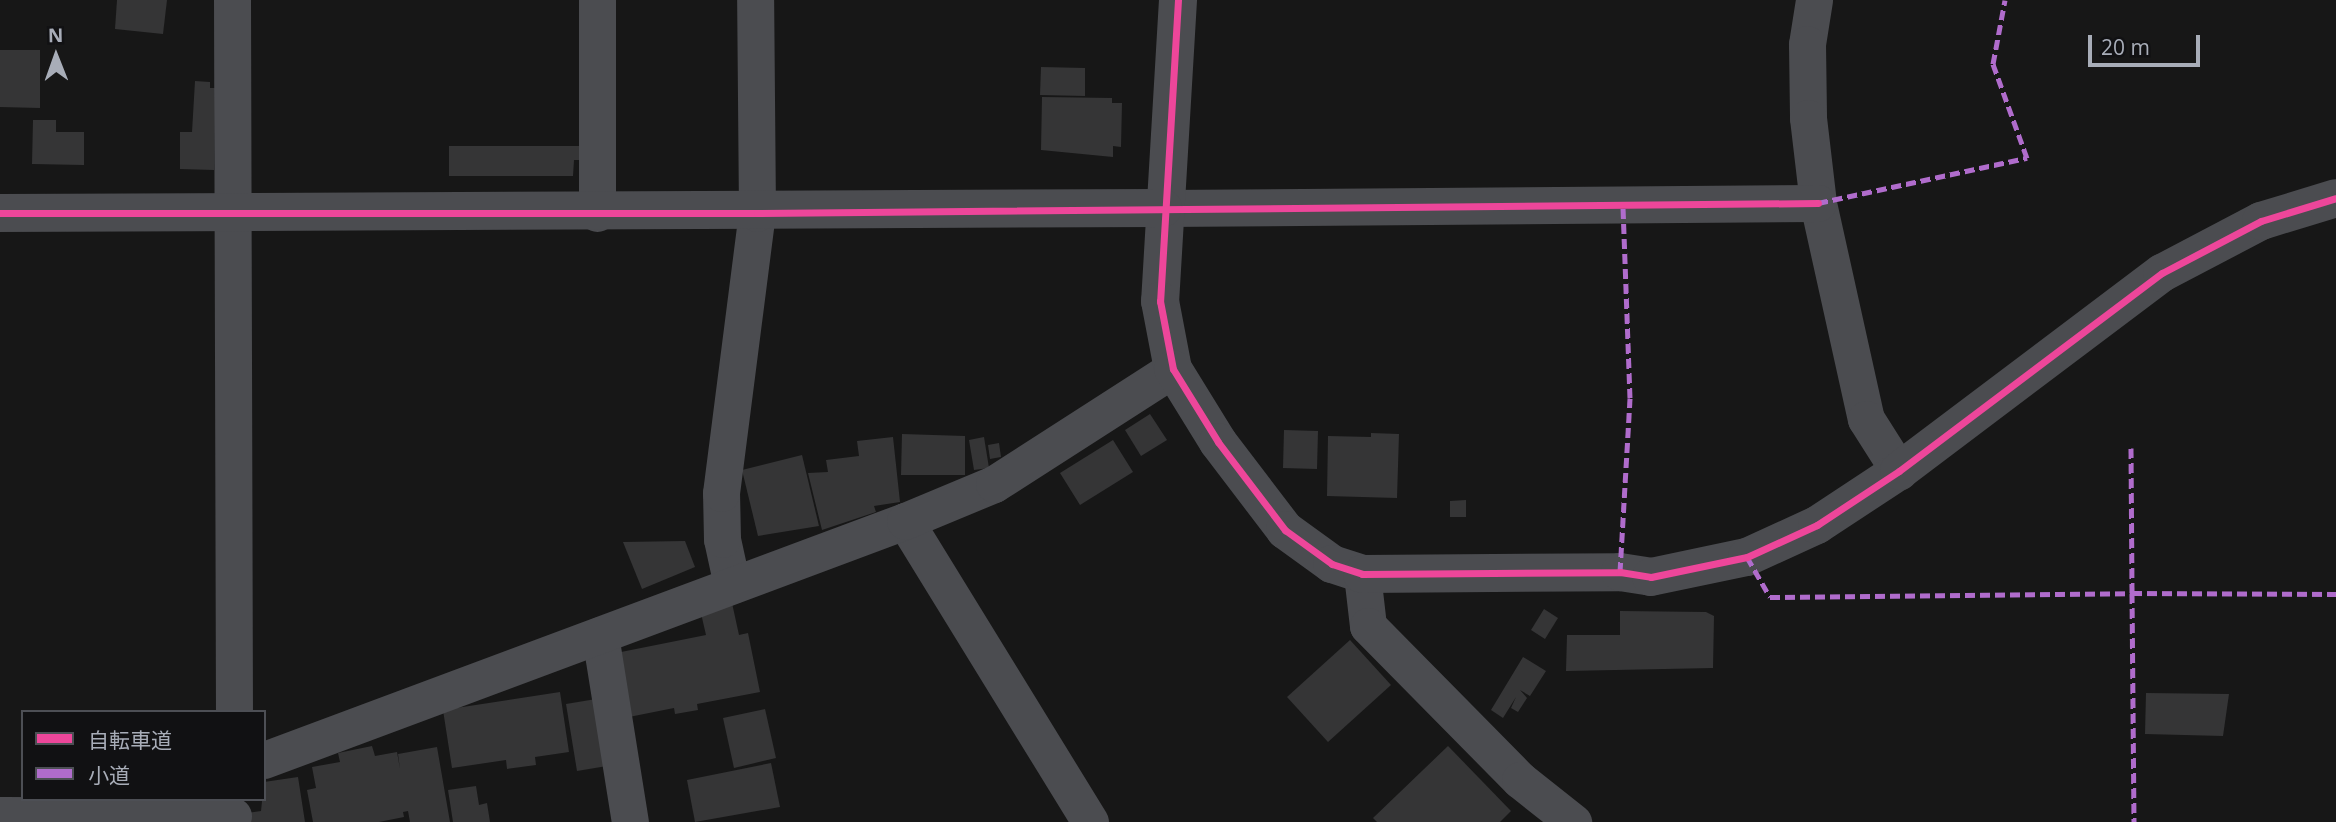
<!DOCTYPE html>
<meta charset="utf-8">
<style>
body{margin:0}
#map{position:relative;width:2336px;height:822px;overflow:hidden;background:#171717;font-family:"Open Sans","Noto Sans JP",sans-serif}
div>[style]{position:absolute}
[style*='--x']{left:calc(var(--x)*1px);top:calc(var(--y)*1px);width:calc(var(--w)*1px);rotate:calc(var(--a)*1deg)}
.building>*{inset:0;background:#353536}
.minor>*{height:37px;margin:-18.5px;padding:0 18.5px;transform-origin:18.5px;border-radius:18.5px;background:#4b4c50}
.tertiary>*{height:38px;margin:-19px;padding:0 19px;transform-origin:19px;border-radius:19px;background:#4b4c50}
.quiet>*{height:5px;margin-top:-2.5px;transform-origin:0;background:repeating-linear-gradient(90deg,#b06ccc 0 10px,transparent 0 15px)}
.cycleway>*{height:7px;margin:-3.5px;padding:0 3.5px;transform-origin:3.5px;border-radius:3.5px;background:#ed469a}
span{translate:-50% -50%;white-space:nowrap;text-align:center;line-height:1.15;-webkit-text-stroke:5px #111113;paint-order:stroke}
.legend{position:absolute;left:21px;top:710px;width:245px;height:91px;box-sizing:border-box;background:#111113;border:2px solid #4d4f55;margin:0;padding:9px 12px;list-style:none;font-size:21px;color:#a8adb8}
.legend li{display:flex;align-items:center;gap:14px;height:35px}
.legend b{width:35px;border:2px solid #4d4f55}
.north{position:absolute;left:21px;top:21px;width:70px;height:70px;-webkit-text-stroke:5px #111113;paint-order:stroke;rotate:359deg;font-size:19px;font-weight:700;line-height:28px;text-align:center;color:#a8adb8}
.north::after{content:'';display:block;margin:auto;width:24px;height:32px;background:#a8adb8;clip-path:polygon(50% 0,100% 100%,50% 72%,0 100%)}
.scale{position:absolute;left:2088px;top:35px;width:112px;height:32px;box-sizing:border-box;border:4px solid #a8adb8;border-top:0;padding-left:9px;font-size:21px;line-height:24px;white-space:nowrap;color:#a8adb8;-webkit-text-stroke:5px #111113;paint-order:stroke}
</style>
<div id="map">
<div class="building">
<i style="clip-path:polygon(117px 0,167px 0,163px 34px,115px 29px)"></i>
<i style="clip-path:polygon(0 50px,40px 50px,40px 108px,0 107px)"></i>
<i style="clip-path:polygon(1041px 67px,1085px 68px,1085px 96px,1040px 95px)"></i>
<i style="clip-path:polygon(195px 81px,210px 82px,210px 88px,215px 88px,214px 170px,180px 169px,180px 132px,192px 132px)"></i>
<i style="clip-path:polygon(1042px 97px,1112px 98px,1112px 103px,1122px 103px,1121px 147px,1113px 146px,1113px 157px,1041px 150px)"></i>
<i style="clip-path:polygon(33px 120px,56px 120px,56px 132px,84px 132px,84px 165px,32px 164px)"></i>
<i style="clip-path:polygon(449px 146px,582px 146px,582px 160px,574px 160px,573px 176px,449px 176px)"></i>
<i style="clip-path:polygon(1150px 414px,1167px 440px,1141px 456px,1125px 430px)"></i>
<i style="clip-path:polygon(1284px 430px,1318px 431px,1317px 469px,1283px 468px)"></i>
<i style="clip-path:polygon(1371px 433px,1399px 434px,1397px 498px,1327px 496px,1328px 436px,1371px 437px)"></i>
<i style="clip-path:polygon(902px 434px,965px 436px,965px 475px,901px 475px)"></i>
<i style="clip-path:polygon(893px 437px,900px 502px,874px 506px,876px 512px,822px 530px,808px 473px,828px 472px,826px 460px,859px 456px,857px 441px)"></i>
<i style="clip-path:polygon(984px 437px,989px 468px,974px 470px,969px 440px)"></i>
<i style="clip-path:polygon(1113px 440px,1133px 472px,1080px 505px,1060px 473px)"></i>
<i style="clip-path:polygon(999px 443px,1001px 457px,990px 459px,988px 445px)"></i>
<i style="clip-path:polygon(802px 455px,819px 526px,758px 536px,742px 470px)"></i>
<i style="clip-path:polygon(1466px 500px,1466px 517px,1450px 517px,1450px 501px)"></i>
<i style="clip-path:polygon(685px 541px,695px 567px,642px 589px,623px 542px)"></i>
<i style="clip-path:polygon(732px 603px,739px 635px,748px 633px,760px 692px,697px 704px,698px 710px,675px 714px,674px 708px,629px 717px,616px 653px,706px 635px,700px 609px)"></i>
<i style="clip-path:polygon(1544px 609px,1558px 618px,1545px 639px,1531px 630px)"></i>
<i style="clip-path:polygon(1620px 611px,1706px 612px,1714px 616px,1713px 668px,1566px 671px,1567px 635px,1620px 635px)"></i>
<i style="clip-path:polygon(1350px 640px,1391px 685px,1328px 742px,1287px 697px)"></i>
<i style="clip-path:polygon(1523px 657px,1546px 671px,1530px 696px,1520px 690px,1527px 698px,1518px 712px,1511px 708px,1516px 697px,1503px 718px,1491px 710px)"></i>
<i style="clip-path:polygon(560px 692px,569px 752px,535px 757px,536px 765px,507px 769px,506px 760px,452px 768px,443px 710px)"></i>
<i style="clip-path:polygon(2146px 693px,2229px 694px,2223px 736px,2145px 734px)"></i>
<i style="clip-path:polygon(596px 699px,607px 766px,577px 771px,566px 704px)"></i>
<i style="clip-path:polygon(765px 709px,776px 758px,734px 768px,723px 718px)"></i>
<i style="clip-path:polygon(372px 746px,375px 756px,397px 752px,400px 769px,398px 754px,437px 747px,450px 822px,410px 822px,408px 811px,403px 812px,404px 817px,379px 822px,313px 822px,307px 790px,316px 788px,312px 767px,340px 762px,338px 753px)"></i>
<i style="clip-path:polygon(1448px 746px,1511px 811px,1500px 822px,1377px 822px,1373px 818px)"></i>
<i style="clip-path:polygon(771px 763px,780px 807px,695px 822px,687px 780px)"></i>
<i style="clip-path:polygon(298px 777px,305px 822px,249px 822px,247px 813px,261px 811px,264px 782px)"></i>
<i style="clip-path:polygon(476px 786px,479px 805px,487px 803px,490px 822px,453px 822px,448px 790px)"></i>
</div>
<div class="minor">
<i style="--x:232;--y:0;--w:712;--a:89.84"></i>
<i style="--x:1814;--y:0;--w:45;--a:99"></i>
<i style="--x:1807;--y:44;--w:74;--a:89.2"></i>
<i style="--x:1808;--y:118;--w:86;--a:83.3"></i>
<i style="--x:1818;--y:203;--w:221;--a:77.5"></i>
<i style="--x:1866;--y:419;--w:62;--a:57.6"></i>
<i style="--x:1163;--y:208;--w:655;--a:-0.44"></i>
<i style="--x:597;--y:213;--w:213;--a:-90"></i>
<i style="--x:905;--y:521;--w:353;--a:58.4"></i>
<i style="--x:1362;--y:574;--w:52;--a:83.4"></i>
<i style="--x:1368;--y:626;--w:216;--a:45.4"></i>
<i style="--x:1520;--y:780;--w:68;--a:38.4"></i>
<i style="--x:732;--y:585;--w:47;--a:-102.3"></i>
<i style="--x:722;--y:539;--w:46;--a:-91.2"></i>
<i style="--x:721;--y:493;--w:282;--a:-82.7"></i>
<i style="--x:757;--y:213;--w:213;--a:-90.5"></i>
<i style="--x:600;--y:635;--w:189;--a:80.9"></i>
<i style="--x:264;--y:760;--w:684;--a:-20.45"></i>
<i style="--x:905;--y:521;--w:96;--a:-22.6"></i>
<i style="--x:994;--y:484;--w:213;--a:-32.7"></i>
<i style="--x:0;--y:815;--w:233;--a:0.2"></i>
</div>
<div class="tertiary">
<i style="--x:1178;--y:0;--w:302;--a:93.4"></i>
<i style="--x:1160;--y:301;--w:69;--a:79.2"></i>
<i style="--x:1173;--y:369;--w:86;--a:58.3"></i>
<i style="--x:1218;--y:442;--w:111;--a:52.7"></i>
<i style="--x:1285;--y:530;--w:58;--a:35.9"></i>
<i style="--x:1332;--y:564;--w:32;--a:18"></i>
<i style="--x:1362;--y:574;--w:258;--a:-0.4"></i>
<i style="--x:1620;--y:572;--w:31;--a:9"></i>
<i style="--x:1651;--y:577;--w:98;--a:-11.8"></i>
<i style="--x:1747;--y:557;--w:77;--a:-24.6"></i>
<i style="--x:1817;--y:525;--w:98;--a:-33.4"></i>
<i style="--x:1899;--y:471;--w:329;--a:-37"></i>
<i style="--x:2162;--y:273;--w:112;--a:-27.7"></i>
<i style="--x:2261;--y:221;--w:78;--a:-17"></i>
<i style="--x:0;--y:213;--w:1163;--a:-0.25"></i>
</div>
<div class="quiet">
<i style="--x:1818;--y:203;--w:214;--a:-12.2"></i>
<i style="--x:2027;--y:158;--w:100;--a:-109.9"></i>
<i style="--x:1993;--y:64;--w:65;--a:-79.4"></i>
<i style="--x:2131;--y:448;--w:145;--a:89.6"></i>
<i style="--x:2132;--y:593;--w:204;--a:0.3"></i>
<i style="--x:1747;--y:557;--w:46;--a:60.1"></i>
<i style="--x:1770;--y:597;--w:362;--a:-0.6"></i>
<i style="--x:2132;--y:593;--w:229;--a:89.5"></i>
<i style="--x:1620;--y:572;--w:174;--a:-86.7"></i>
<i style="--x:1630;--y:398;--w:192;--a:-92.1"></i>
</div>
<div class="cycleway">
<i style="--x:1178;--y:0;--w:302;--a:93.4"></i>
<i style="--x:1160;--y:301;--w:69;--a:79.2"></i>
<i style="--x:1173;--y:369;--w:86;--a:58.3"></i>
<i style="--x:1218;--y:442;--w:111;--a:52.7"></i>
<i style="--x:1285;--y:530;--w:58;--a:35.9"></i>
<i style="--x:1332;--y:564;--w:32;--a:18"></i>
<i style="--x:1362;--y:574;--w:258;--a:-0.4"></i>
<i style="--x:1620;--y:572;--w:31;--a:9"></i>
<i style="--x:1651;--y:577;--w:98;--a:-11.8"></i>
<i style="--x:1747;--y:557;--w:77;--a:-24.6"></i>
<i style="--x:1817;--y:525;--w:98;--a:-33.4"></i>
<i style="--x:1899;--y:471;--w:329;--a:-37"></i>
<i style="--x:2162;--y:273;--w:112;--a:-27.7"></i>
<i style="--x:2261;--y:221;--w:78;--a:-17"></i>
<i style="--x:0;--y:213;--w:757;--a:0"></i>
<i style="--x:757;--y:213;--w:1061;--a:-0.54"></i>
</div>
<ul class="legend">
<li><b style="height:9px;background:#ed469a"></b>自転車道</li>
<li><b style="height:9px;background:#b06ccc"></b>小道</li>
</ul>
<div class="north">N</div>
<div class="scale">20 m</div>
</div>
